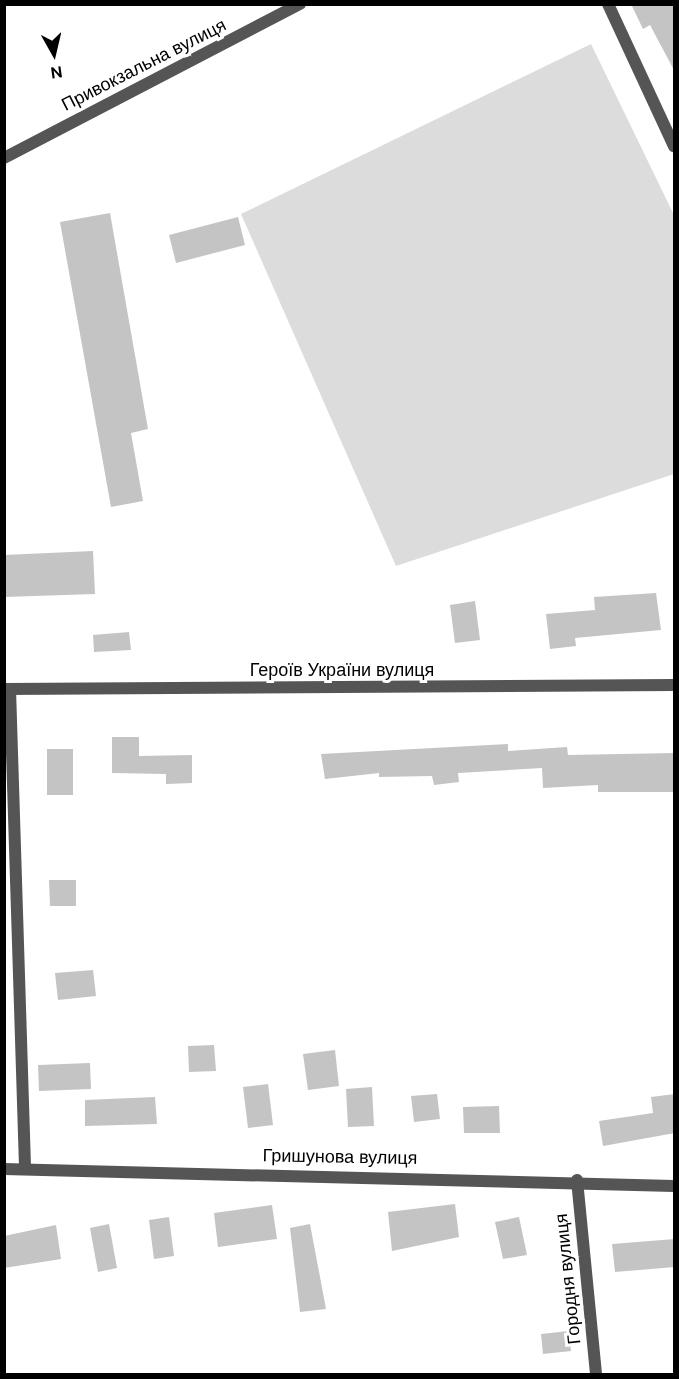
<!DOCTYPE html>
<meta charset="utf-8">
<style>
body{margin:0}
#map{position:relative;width:679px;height:1379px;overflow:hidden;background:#fff;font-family:"DM Sans",sans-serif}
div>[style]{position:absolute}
.green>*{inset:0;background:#dcdcdc}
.building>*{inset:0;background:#c4c4c4}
.minor>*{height:12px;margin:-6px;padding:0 6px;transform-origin:6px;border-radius:6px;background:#555}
.tertiary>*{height:12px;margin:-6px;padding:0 6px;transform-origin:6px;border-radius:6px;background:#555}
span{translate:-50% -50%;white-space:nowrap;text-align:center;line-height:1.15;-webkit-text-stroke:6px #fff;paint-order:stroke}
.street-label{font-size:18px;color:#000}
.frame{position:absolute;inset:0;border:6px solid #000;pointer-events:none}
.north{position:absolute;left:24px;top:24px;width:60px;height:60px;-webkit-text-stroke:4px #fff;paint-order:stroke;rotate:172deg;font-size:16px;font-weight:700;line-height:24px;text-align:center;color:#000}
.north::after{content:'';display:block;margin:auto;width:21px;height:27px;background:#000;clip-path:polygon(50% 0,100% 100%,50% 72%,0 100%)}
</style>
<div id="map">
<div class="green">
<i style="clip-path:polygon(591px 44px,674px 215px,674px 474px,396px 566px,241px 214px)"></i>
</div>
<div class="building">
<i style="clip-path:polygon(631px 4px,675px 4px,675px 72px,650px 25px,643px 29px)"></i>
<i style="clip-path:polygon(110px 213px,148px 429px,131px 433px,143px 501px,111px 507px,60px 222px)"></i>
<i style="clip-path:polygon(238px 217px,245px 245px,176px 263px,169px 235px)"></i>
<i style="clip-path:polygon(93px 551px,95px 594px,4px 597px,4px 555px)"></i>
<i style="clip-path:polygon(656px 593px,661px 630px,575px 638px,576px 646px,550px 649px,546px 614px,595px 610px,594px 597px)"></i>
<i style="clip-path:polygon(475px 601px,480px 640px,455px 643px,450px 605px)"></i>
<i style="clip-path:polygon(129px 632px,131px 650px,94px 652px,93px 635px)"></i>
<i style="clip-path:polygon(112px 737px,139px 737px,139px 756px,192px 755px,192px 783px,166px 784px,166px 774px,112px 773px)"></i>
<i style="clip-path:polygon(508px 744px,508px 751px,567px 747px,568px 755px,675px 753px,675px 792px,598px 792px,598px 785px,543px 788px,542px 768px,458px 773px,459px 782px,434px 785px,432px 776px,379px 777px,379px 773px,325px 779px,321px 754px)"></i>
<i style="clip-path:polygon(47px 749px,73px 749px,73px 795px,47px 795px)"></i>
<i style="clip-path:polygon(49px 880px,76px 880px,76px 906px,50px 906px)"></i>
<i style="clip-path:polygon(93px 970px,96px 996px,58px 1000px,55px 973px)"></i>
<i style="clip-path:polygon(214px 1045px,216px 1071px,189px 1072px,188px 1046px)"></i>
<i style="clip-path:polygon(335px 1050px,339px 1086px,308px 1090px,303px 1054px)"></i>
<i style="clip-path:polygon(90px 1063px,91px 1089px,39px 1091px,38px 1065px)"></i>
<i style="clip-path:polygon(268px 1084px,273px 1125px,248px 1128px,243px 1087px)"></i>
<i style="clip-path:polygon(372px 1087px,374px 1126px,348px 1127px,346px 1089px)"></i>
<i style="clip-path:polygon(437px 1094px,440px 1119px,414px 1122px,411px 1096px)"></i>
<i style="clip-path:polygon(675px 1094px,675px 1133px,603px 1146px,599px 1121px,653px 1113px,651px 1097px)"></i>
<i style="clip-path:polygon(155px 1097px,157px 1124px,85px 1126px,85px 1100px)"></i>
<i style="clip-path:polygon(499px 1106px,500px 1133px,464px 1133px,463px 1107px)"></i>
<i style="clip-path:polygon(455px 1204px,459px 1237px,392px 1251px,388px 1212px)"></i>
<i style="clip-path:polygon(272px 1205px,277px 1239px,218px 1247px,214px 1213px)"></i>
<i style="clip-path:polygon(169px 1217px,174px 1256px,154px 1259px,149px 1220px)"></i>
<i style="clip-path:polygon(519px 1217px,527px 1255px,503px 1259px,495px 1222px)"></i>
<i style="clip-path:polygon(109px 1224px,117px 1268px,98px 1272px,90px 1228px)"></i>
<i style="clip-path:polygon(310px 1224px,326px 1309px,300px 1312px,290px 1228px)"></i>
<i style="clip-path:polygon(56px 1225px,61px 1259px,4px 1268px,4px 1236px)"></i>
<i style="clip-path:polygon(675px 1239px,675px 1267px,615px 1272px,612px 1244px)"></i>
<i style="clip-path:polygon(569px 1331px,571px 1351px,543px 1354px,541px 1334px)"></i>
</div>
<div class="minor">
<i style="left:608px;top:4px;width:157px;rotate:65.1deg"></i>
<i style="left:4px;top:689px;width:670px;rotate:-0.34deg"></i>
<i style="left:10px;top:689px;width:479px;rotate:88.2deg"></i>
<i style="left:4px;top:1169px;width:670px;rotate:1.45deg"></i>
<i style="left:577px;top:1180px;width:195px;rotate:84.4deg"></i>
</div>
<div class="tertiary">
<i style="left:4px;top:158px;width:334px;rotate:-27.5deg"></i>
</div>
<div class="street-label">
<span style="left:144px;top:65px;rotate:-27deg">Привокзальна вулиця</span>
<span style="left:342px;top:670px">Героїв України вулиця</span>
<span style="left:340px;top:1157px;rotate:1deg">Гришунова вулиця</span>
<span style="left:568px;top:1279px;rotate:-96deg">Городня вулиця</span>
</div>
<div class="frame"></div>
<div class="north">N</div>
</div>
